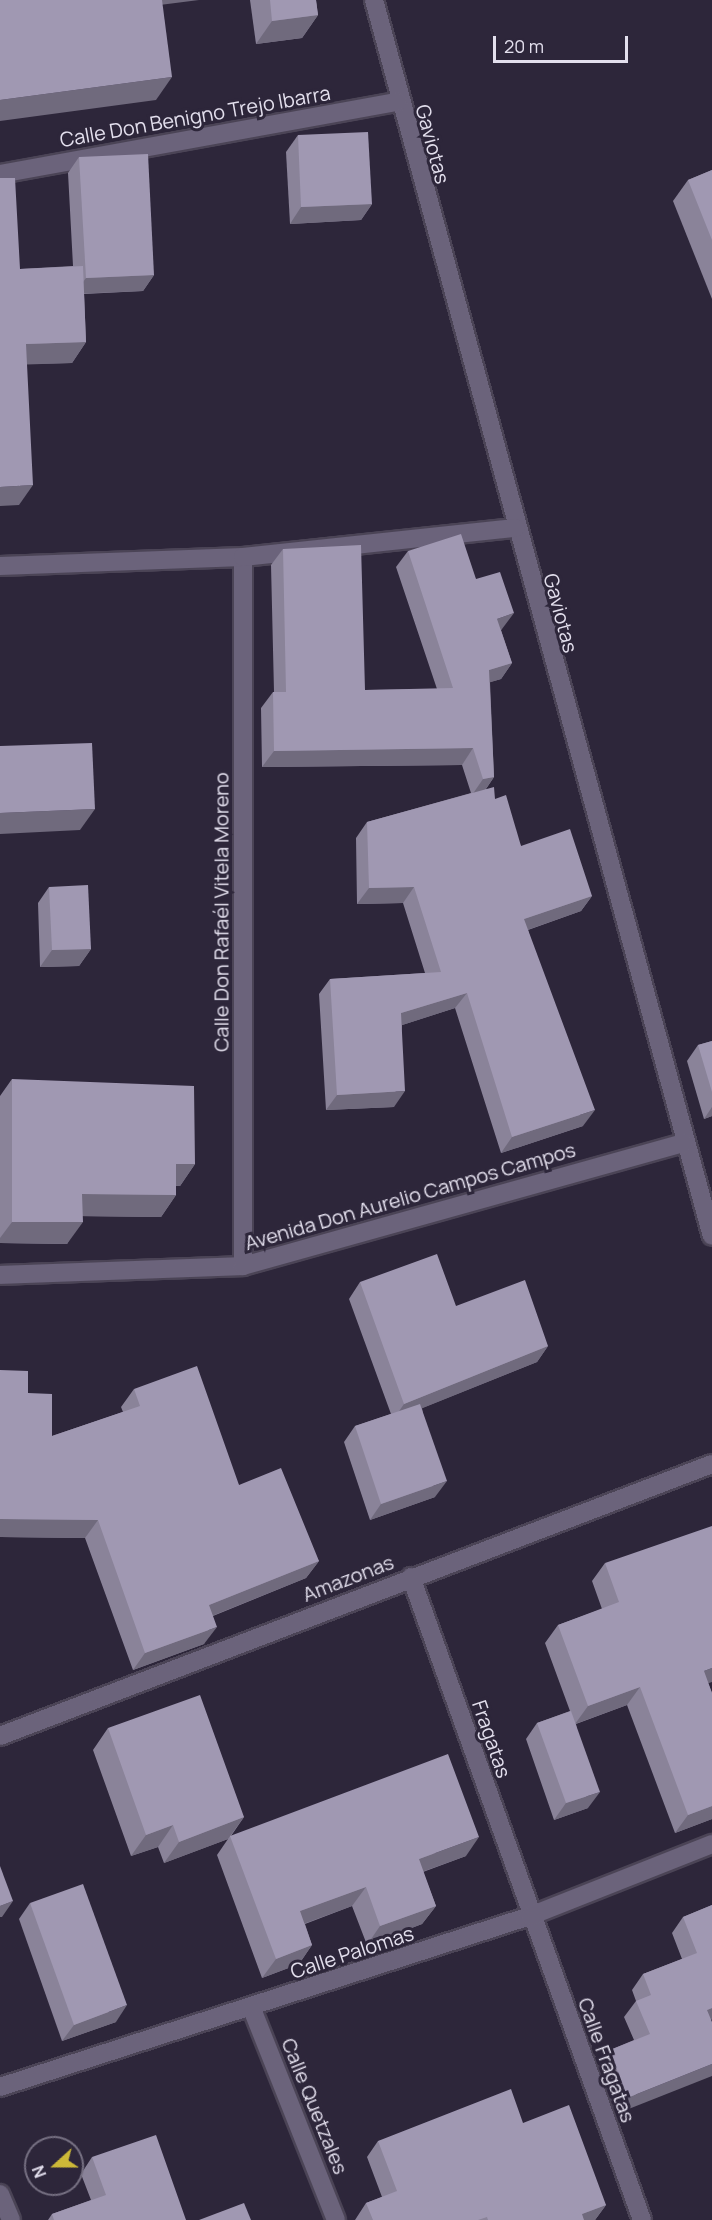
<!DOCTYPE html>
<meta charset="utf-8">
<style>
body{margin:0}
#map{position:relative;width:712px;height:2220px;overflow:hidden;background:#2d263a;font-family:Manrope,sans-serif}
div>[style]{position:absolute}
.roads{filter:drop-shadow(2px 0 #4b4456) drop-shadow(-2px 0 #4b4456) drop-shadow(0 2px #4b4456) drop-shadow(0 -2px #4b4456)}
.minor>*{height:18px;margin:-9px;padding:0 9px;transform-origin:9px;border-radius:9px;background:#6b637b}
.wall>*{inset:0;background:#8a8399}
.shaded-wall>*{inset:0;background:#706a7d}
.building>*{inset:0;background:#a098b2}
span{translate:-50% -50%;white-space:nowrap;text-align:center;line-height:1.15;-webkit-text-stroke:6px #2d263a;paint-order:stroke}
.street-label{font-size:20px;color:#e3dfed}
.north{position:absolute;left:24px;top:2136px;width:60px;height:60px;box-sizing:border-box;background:#2d263a;border:2px solid #767082;border-radius:50%;rotate:249deg;font-size:16px;font-weight:700;line-height:24px;text-align:center;color:#e3dfed}
.north::after{content:'';display:block;margin:auto;width:21px;height:27px;background:#cdb938;clip-path:polygon(50% 0,100% 100%,50% 72%,0 100%)}
.scale{position:absolute;left:493px;top:36px;width:135px;height:27px;box-sizing:border-box;border:3px solid #e3dfed;border-top:0;padding-left:8px;font-size:18px;line-height:21px;white-space:nowrap;color:#e3dfed;-webkit-text-stroke:4px #2d263a;paint-order:stroke}
</style>
<div id="map">
<div class="roads">
<div class="minor">
<i style="left:374px;top:0;width:1281px;rotate:74.71deg"></i>
<i style="left:0;top:174px;width:404px;rotate:-10.3deg"></i>
<i style="left:243px;top:557px;width:709px;rotate:90deg"></i>
<i style="left:0;top:566px;width:243px;rotate:-2.1deg"></i>
<i style="left:243px;top:557px;width:274px;rotate:-6.1deg"></i>
<i style="left:0;top:1275px;width:243px;rotate:-2.1deg"></i>
<i style="left:243px;top:1266px;width:458px;rotate:-15.6deg"></i>
<i style="left:411px;top:1577px;width:683px;rotate:70.24deg"></i>
<i style="left:0;top:1736px;width:762px;rotate:-20.91deg"></i>
<i style="left:252px;top:2009px;width:227px;rotate:68.3deg"></i>
<i style="left:0;top:2087px;width:557px;rotate:-17.88deg"></i>
<i style="left:530px;top:1916px;width:196px;rotate:-21.6deg"></i>
<i style="left:0;top:2194px;width:28px;rotate:67deg"></i>
</div>
</div>
<div class="wall">
<i style="clip-path:polygon(250px 0,316px 0,318px 15px,302px 38px,256px 44px)"></i>
<i style="clip-path:polygon(298px 135px,372px 204px,361px 220px,290px 224px,286px 152px)"></i>
<i style="clip-path:polygon(79px 157px,154px 275px,143px 291px,84px 294px,86px 342px,72px 363px,27px 364px,19px 505px,20px 269px,73px 266px,68px 173px)"></i>
<i style="clip-path:polygon(712px 170px,712px 299px,673px 201px,688px 180px)"></i>
<i style="clip-path:polygon(283px 549px,365px 690px,437px 689px,396px 567px,408px 551px,476px 579px,502px 629px,501px 630px,512px 663px,501px 679px,490px 682px,494px 777px,486px 789px,495px 799px,521px 846px,592px 896px,581px 911px,528px 930px,583px 1126px,501px 1153px,455px 1008px,402px 1025px,394px 1107px,326px 1110px,319px 994px,330px 979px,425px 973px,403px 903px,357px 904px,356px 838px,367px 822px,471px 793px,462px 765px,262px 767px,261px 708px,273px 692px,274px 692px,271px 565px)"></i>
<i style="clip-path:polygon(49px 887px,91px 949px,79px 966px,40px 967px,38px 903px)"></i>
<i style="clip-path:polygon(712px 1041px,712px 1116px,704px 1119px,687px 1061px,698px 1045px)"></i>
<i style="clip-path:polygon(12px 1079px,195px 1164px,180px 1186px,176px 1186px,176px 1195px,161px 1217px,82px 1216px,67px 1244px,0 1243px,0 1096px)"></i>
<i style="clip-path:polygon(360px 1282px,456px 1306px,548px 1346px,537px 1362px,422px 1408px,435px 1497px,370px 1520px,344px 1442px,355px 1426px,391px 1414px,349px 1299px)"></i>
<i style="clip-path:polygon(0 1370px,28px 1393px,52px 1436px,123px 1412px,121px 1407px,134px 1389px,239px 1485px,319px 1561px,306px 1578px,213px 1616px,204px 1644px,133px 1670px,85px 1538px,0 1537px)"></i>
<i style="clip-path:polygon(605px 1563px,708px 1683px,712px 1693px,712px 1819px,675px 1833px,627px 1705px,576px 1724px,588px 1808px,554px 1820px,526px 1739px,537px 1723px,570px 1711px,545px 1643px,558px 1625px,602px 1609px,592px 1581px)"></i>
<i style="clip-path:polygon(108px 1728px,244px 1817px,231px 1836px,466px 1856px,423px 1872px,436px 1906px,422px 1924px,367px 1945px,352px 1906px,305px 1924px,312px 1945px,299px 1964px,262px 1978px,217px 1855px,228px 1839px,164px 1863px,158px 1847px,131px 1856px,93px 1750px)"></i>
<i style="clip-path:polygon(30px 1903px,116px 2022px,62px 2041px,19px 1919px)"></i>
<i style="clip-path:polygon(712px 1905px,712px 2019px,616px 2114px,599px 2066px,610px 2050px,634px 2040px,624px 2017px,636px 2001px,632px 1990px,643px 1974px,682px 1959px,672px 1933px,683px 1917px)"></i>
<i style="clip-path:polygon(523px 2123px,606px 2205px,595px 2220px,355px 2220px,366px 2203px,382px 2197px,367px 2157px,378px 2141px)"></i>
<i style="clip-path:polygon(92px 2157px,186px 2220px,48px 2220px,52px 2214px,91px 2200px,81px 2174px)"></i>
</div>
<div class="shaded-wall">
<i style="clip-path:polygon(149px 0,199px 0,144px 7px)"></i>
<i style="clip-path:polygon(318px 15px,302px 38px,256px 44px,272px 21px)"></i>
<i style="clip-path:polygon(172px 77px,156px 100px,0 121px,0 100px)"></i>
<i style="clip-path:polygon(372px 204px,361px 220px,290px 224px,301px 207px)"></i>
<i style="clip-path:polygon(154px 275px,143px 291px,74px 294px,86px 278px)"></i>
<i style="clip-path:polygon(86px 342px,72px 363px,12px 365px,26px 344px)"></i>
<i style="clip-path:polygon(33px 485px,19px 505px,0 506px,0 487px)"></i>
<i style="clip-path:polygon(514px 613px,502px 629px,486px 635px,497px 619px)"></i>
<i style="clip-path:polygon(512px 663px,501px 679px,478px 686px,489px 670px)"></i>
<i style="clip-path:polygon(473px 748px,462px 765px,262px 767px,274px 751px)"></i>
<i style="clip-path:polygon(494px 777px,483px 793px,472px 795px,483px 779px)"></i>
<i style="clip-path:polygon(95px 809px,80px 830px,0 834px,0 813px)"></i>
<i style="clip-path:polygon(414px 887px,403px 903px,357px 904px,369px 888px)"></i>
<i style="clip-path:polygon(592px 896px,581px 911px,513px 935px,524px 919px)"></i>
<i style="clip-path:polygon(91px 949px,79px 966px,40px 967px,52px 950px)"></i>
<i style="clip-path:polygon(467px 993px,455px 1008px,390px 1029px,401px 1013px)"></i>
<i style="clip-path:polygon(405px 1091px,394px 1107px,326px 1110px,337px 1095px)"></i>
<i style="clip-path:polygon(712px 1107px,712px 1116px,704px 1119px)"></i>
<i style="clip-path:polygon(595px 1110px,583px 1126px,501px 1153px,512px 1137px)"></i>
<i style="clip-path:polygon(176px 1164px,195px 1164px,180px 1186px,161px 1185px)"></i>
<i style="clip-path:polygon(82px 1194px,176px 1195px,161px 1217px,67px 1216px)"></i>
<i style="clip-path:polygon(12px 1222px,83px 1222px,67px 1244px,0 1243px,0 1238px)"></i>
<i style="clip-path:polygon(548px 1346px,537px 1362px,393px 1420px,404px 1404px)"></i>
<i style="clip-path:polygon(447px 1481px,435px 1497px,370px 1520px,381px 1504px)"></i>
<i style="clip-path:polygon(0 1519px,98px 1520px,85px 1538px,0 1537px)"></i>
<i style="clip-path:polygon(319px 1561px,306px 1578px,197px 1622px,209px 1605px)"></i>
<i style="clip-path:polygon(217px 1627px,204px 1644px,133px 1670px,145px 1653px)"></i>
<i style="clip-path:polygon(712px 1668px,712px 1682px,691px 1689px,704px 1671px)"></i>
<i style="clip-path:polygon(640px 1687px,627px 1705px,575px 1724px,588px 1706px)"></i>
<i style="clip-path:polygon(600px 1792px,588px 1808px,554px 1820px,566px 1803px)"></i>
<i style="clip-path:polygon(712px 1806px,712px 1819px,675px 1833px,688px 1815px)"></i>
<i style="clip-path:polygon(244px 1817px,228px 1839px,164px 1863px,179px 1842px)"></i>
<i style="clip-path:polygon(173px 1825px,158px 1847px,131px 1856px,146px 1835px)"></i>
<i style="clip-path:polygon(479px 1837px,466px 1856px,405px 1878px,419px 1859px)"></i>
<i style="clip-path:polygon(366px 1887px,352px 1906px,287px 1930px,300px 1911px)"></i>
<i style="clip-path:polygon(13px 1901px,2px 1917px,0 1917px,0 1906px)"></i>
<i style="clip-path:polygon(436px 1906px,422px 1924px,367px 1945px,380px 1926px)"></i>
<i style="clip-path:polygon(312px 1945px,299px 1964px,262px 1978px,276px 1959px)"></i>
<i style="clip-path:polygon(127px 2005px,116px 2022px,62px 2041px,74px 2025px)"></i>
<i style="clip-path:polygon(712px 2008px,712px 2019px,696px 2026px,707px 2010px)"></i>
<i style="clip-path:polygon(712px 2064px,712px 2076px,616px 2114px,627px 2098px)"></i>
<i style="clip-path:polygon(606px 2205px,595px 2220px,577px 2220px,582px 2214px)"></i>
</div>
<div class="building">
<i style="clip-path:polygon(0 0,162px 0,172px 77px,0 100px)"></i>
<i style="clip-path:polygon(270px 0,316px 0,318px 15px,272px 21px)"></i>
<i style="clip-path:polygon(368px 132px,372px 204px,301px 207px,298px 135px)"></i>
<i style="clip-path:polygon(148px 154px,154px 275px,86px 278px,79px 157px)"></i>
<i style="clip-path:polygon(712px 170px,712px 240px,688px 180px)"></i>
<i style="clip-path:polygon(0 178px,15px 178px,20px 269px,83px 266px,86px 342px,26px 344px,33px 485px,0 487px)"></i>
<i style="clip-path:polygon(461px 534px,476px 579px,500px 572px,514px 613px,497px 619px,512px 663px,489px 670px,494px 777px,483px 779px,473px 748px,274px 751px,273px 692px,286px 692px,283px 549px,361px 545px,365px 690px,453px 688px,408px 551px)"></i>
<i style="clip-path:polygon(92px 743px,95px 809px,0 813px,0 746px)"></i>
<i style="clip-path:polygon(494px 787px,495px 799px,506px 795px,521px 846px,570px 829px,592px 896px,524px 919px,595px 1110px,512px 1137px,467px 993px,401px 1013px,405px 1091px,337px 1095px,330px 979px,441px 972px,414px 887px,369px 888px,367px 822px)"></i>
<i style="clip-path:polygon(88px 885px,91px 949px,52px 950px,49px 887px)"></i>
<i style="clip-path:polygon(712px 1041px,712px 1092px,698px 1045px)"></i>
<i style="clip-path:polygon(12px 1079px,194px 1086px,195px 1164px,176px 1164px,176px 1195px,82px 1194px,83px 1222px,12px 1222px)"></i>
<i style="clip-path:polygon(437px 1254px,456px 1306px,525px 1280px,548px 1346px,404px 1404px,360px 1282px)"></i>
<i style="clip-path:polygon(197px 1366px,239px 1485px,281px 1468px,319px 1561px,209px 1605px,217px 1627px,145px 1653px,98px 1520px,0 1519px,0 1370px,28px 1371px,28px 1393px,52px 1394px,52px 1436px,140px 1406px,134px 1389px)"></i>
<i style="clip-path:polygon(420px 1404px,447px 1481px,381px 1504px,355px 1426px)"></i>
<i style="clip-path:polygon(712px 1526px,712px 1668px,704px 1671px,712px 1693px,712px 1806px,688px 1815px,640px 1687px,588px 1706px,558px 1625px,619px 1602px,605px 1563px)"></i>
<i style="clip-path:polygon(200px 1695px,244px 1817px,179px 1842px,173px 1825px,146px 1835px,108px 1728px)"></i>
<i style="clip-path:polygon(571px 1711px,600px 1792px,566px 1803px,537px 1723px)"></i>
<i style="clip-path:polygon(448px 1754px,479px 1837px,419px 1859px,436px 1906px,380px 1926px,366px 1887px,300px 1911px,312px 1945px,276px 1959px,230px 1836px)"></i>
<i style="clip-path:polygon(0 1866px,13px 1901px,0 1906px)"></i>
<i style="clip-path:polygon(83px 1884px,127px 2005px,74px 2025px,30px 1903px)"></i>
<i style="clip-path:polygon(712px 1905px,712px 2008px,707px 2010px,712px 2022px,712px 2064px,627px 2098px,610px 2050px,650px 2034px,636px 2001px,651px 1995px,643px 1974px,697px 1953px,683px 1917px)"></i>
<i style="clip-path:polygon(511px 2089px,523px 2123px,569px 2105px,606px 2205px,582px 2214px,584px 2220px,488px 2220px,487px 2217px,478px 2220px,373px 2220px,366px 2203px,397px 2191px,378px 2141px)"></i>
<i style="clip-path:polygon(156px 2135px,186px 2220px,54px 2220px,52px 2214px,106px 2195px,92px 2157px)"></i>
<i style="clip-path:polygon(244px 2203px,251px 2220px,199px 2220px)"></i>
</div>
<div class="street-label">
<span style="left:195px;top:116px;rotate:-10deg">Calle Don Benigno Trejo Ibarra</span>
<span style="left:433px;top:144px;rotate:75deg">Gaviotas</span>
<span style="left:561px;top:613px;rotate:75deg">Gaviotas</span>
<span style="left:221px;top:912px;rotate:-90deg">Calle Don Rafaél Vitela Moreno</span>
<span style="left:410px;top:1196px;rotate:-16deg">Avenida Don Aurelio Campos Campos</span>
<span style="left:348px;top:1578px;rotate:-21deg">Amazonas</span>
<span style="left:492px;top:1739px;rotate:71deg">Fragatas</span>
<span style="left:352px;top:1952px;rotate:-18deg">Calle Palomas</span>
<span style="left:607px;top:2060px;rotate:70deg">Calle Fragatas</span>
<span style="left:315px;top:2106px;rotate:68deg">Calle Quetzales</span>
</div>
<div class="north">N</div>
<div class="scale">20 m</div>
</div>
